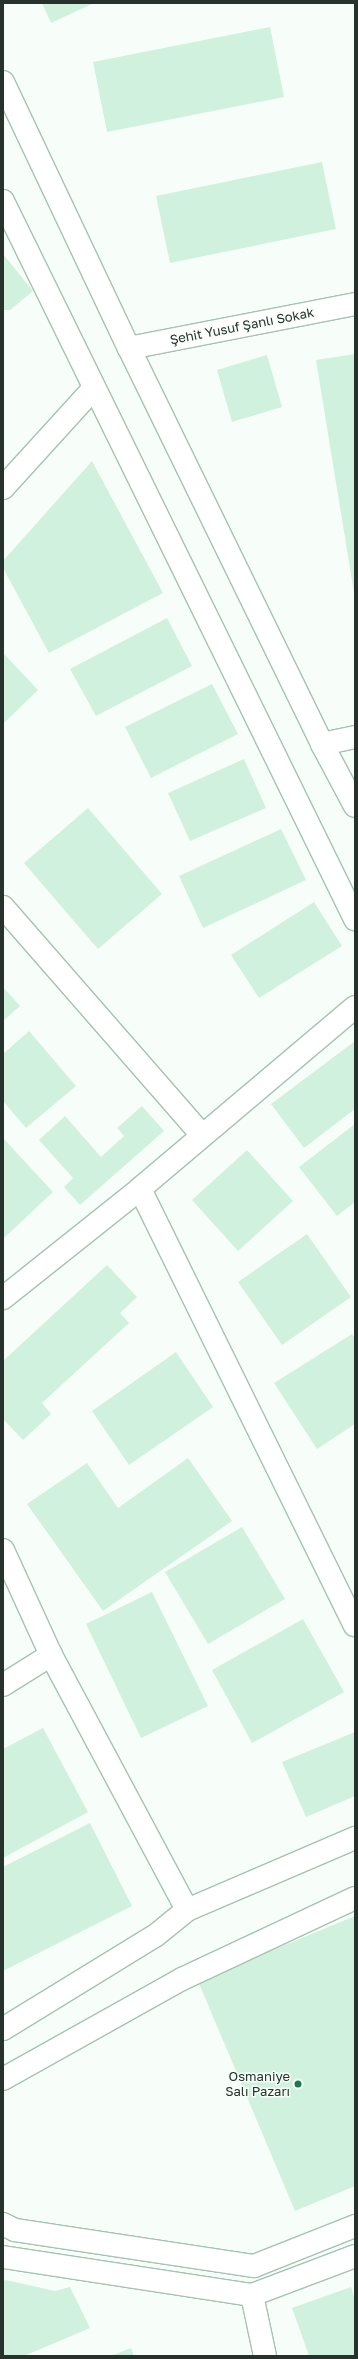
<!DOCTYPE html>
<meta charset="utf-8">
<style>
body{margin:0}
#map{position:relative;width:358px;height:2359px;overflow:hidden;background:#f7fefa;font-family:"Golos Text",sans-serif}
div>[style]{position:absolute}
.building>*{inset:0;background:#d0f1dd}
.roads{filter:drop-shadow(1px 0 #a4c3b1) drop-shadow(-1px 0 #a4c3b1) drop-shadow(0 1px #a4c3b1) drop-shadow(0 -1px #a4c3b1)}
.minor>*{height:22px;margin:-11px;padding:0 11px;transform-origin:11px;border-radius:11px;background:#fff}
.major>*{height:22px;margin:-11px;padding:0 11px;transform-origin:11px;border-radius:11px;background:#fff}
.dots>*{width:11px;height:11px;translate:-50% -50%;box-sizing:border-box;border:2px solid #f7fefa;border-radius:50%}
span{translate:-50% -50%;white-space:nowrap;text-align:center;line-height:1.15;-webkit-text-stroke:3px #f7fefa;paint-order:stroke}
.street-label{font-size:13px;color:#26322b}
.poi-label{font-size:13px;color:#26322b}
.right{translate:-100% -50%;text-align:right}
.frame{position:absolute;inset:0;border:4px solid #26322b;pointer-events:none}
</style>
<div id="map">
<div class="building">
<i style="clip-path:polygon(42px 3px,94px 3px,51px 23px)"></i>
<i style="clip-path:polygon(270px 27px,284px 97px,107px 132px,93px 62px)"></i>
<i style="clip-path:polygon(322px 162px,336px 229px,170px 263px,156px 196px)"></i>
<i style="clip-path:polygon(3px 254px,33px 291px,10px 310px,3px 310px)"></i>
<i style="clip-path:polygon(355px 354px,355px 593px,354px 593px,316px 360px)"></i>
<i style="clip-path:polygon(267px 355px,282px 407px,232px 422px,217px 370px)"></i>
<i style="clip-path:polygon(92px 461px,163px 593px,49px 653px,3px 568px,3px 561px)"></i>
<i style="clip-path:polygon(167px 618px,192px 666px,96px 716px,70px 669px)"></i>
<i style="clip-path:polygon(3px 653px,38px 690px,3px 724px)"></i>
<i style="clip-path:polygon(212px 684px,238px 734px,151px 778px,125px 727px)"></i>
<i style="clip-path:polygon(244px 759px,266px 808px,190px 841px,168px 793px)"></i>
<i style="clip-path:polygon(88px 808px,162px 894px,98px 949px,24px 863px)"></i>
<i style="clip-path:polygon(281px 829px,306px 880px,203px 928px,179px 876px)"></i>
<i style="clip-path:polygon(314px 902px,342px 946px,259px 998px,231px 955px)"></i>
<i style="clip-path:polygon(3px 987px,20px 1006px,3px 1021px)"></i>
<i style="clip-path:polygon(29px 1031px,76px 1086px,26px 1128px,3px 1101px,3px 1054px)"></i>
<i style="clip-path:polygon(355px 1041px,355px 1109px,304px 1148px,271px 1104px)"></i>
<i style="clip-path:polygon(142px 1106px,164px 1131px,80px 1205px,64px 1187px,73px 1178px,39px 1140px,65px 1116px,101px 1157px,124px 1136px,117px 1128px)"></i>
<i style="clip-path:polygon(355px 1124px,355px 1202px,337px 1216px,299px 1167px)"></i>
<i style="clip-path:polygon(3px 1138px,53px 1192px,3px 1239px)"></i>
<i style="clip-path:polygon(247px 1150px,293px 1201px,238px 1251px,192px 1200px)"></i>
<i style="clip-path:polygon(307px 1234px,351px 1297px,282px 1345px,238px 1282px)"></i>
<i style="clip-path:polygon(107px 1265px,137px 1297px,120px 1313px,129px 1323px,42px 1403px,51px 1414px,23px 1440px,3px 1419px,3px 1361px)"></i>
<i style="clip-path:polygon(352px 1334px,355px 1338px,355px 1424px,317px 1449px,274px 1383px)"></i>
<i style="clip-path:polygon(176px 1352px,213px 1407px,129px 1465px,92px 1411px)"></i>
<i style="clip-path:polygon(188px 1458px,232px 1521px,103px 1611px,27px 1504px,87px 1463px,118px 1508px)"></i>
<i style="clip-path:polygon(242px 1527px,285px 1599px,208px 1644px,165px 1572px)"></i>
<i style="clip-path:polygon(152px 1592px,208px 1706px,141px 1738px,86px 1624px)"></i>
<i style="clip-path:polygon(303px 1619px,344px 1692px,252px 1743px,212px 1670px)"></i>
<i style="clip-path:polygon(43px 1728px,88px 1812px,3px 1858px,3px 1749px)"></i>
<i style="clip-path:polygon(355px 1732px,355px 1796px,306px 1817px,282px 1762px)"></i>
<i style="clip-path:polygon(90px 1823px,132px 1906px,3px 1971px,3px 1867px)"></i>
<i style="clip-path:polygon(355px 1916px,355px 2186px,295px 2211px,198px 1981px)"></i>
<i style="clip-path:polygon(6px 2280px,55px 2291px,70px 2287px,90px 2328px,24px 2356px,3px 2356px,3px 2281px)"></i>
<i style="clip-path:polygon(351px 2287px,355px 2300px,355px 2356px,309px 2356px,292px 2308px)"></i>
<i style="clip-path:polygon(131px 2348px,134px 2356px,111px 2356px)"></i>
</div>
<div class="roads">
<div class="minor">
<i style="left:129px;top:348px;width:230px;rotate:-11deg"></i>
<i style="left:3px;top:488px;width:135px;rotate:-47.7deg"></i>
<i style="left:322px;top:744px;width:34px;rotate:-12deg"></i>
<i style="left:3px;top:907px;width:303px;rotate:48.9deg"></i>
<i style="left:355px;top:1007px;width:282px;rotate:139.8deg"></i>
<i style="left:140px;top:1189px;width:486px;rotate:63.8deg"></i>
<i style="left:3px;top:1298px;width:175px;rotate:-38.5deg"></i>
<i style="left:3px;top:1550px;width:115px;rotate:65.4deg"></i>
<i style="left:3px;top:1685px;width:57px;rotate:-32deg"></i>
<i style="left:51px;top:1655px;width:289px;rotate:61.9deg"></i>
<i style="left:3px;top:2029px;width:178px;rotate:-31.5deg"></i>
<i style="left:155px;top:1936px;width:41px;rotate:-39.1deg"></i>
<i style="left:187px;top:1910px;width:183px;rotate:-23.2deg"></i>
<i style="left:3px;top:2079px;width:205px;rotate:-29.2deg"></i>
<i style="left:182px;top:1979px;width:191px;rotate:-25.1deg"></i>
<i style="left:3px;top:2224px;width:13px;rotate:27deg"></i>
<i style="left:15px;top:2230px;width:242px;rotate:8.6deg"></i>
<i style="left:254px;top:2266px;width:109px;rotate:-21.6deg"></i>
<i style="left:3px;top:2257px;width:252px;rotate:8.7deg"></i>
<i style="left:252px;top:2295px;width:110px;rotate:-20.7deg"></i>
<i style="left:252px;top:2295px;width:62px;rotate:78deg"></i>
</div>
<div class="major">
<i style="left:3px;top:82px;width:294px;rotate:64.7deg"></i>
<i style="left:129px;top:348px;width:441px;rotate:64deg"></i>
<i style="left:322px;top:744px;width:70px;rotate:62deg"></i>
<i style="left:3px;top:201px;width:800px;rotate:63.88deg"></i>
</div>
</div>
<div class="dots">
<i style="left:298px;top:2084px;background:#197950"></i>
</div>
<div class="street-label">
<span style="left:242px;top:326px;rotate:-11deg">Şehit Yusuf Şanlı Sokak</span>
</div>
<div class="poi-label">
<span class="right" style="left:290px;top:2084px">Osmaniye<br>Salı Pazarı</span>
</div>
<div class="frame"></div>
</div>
